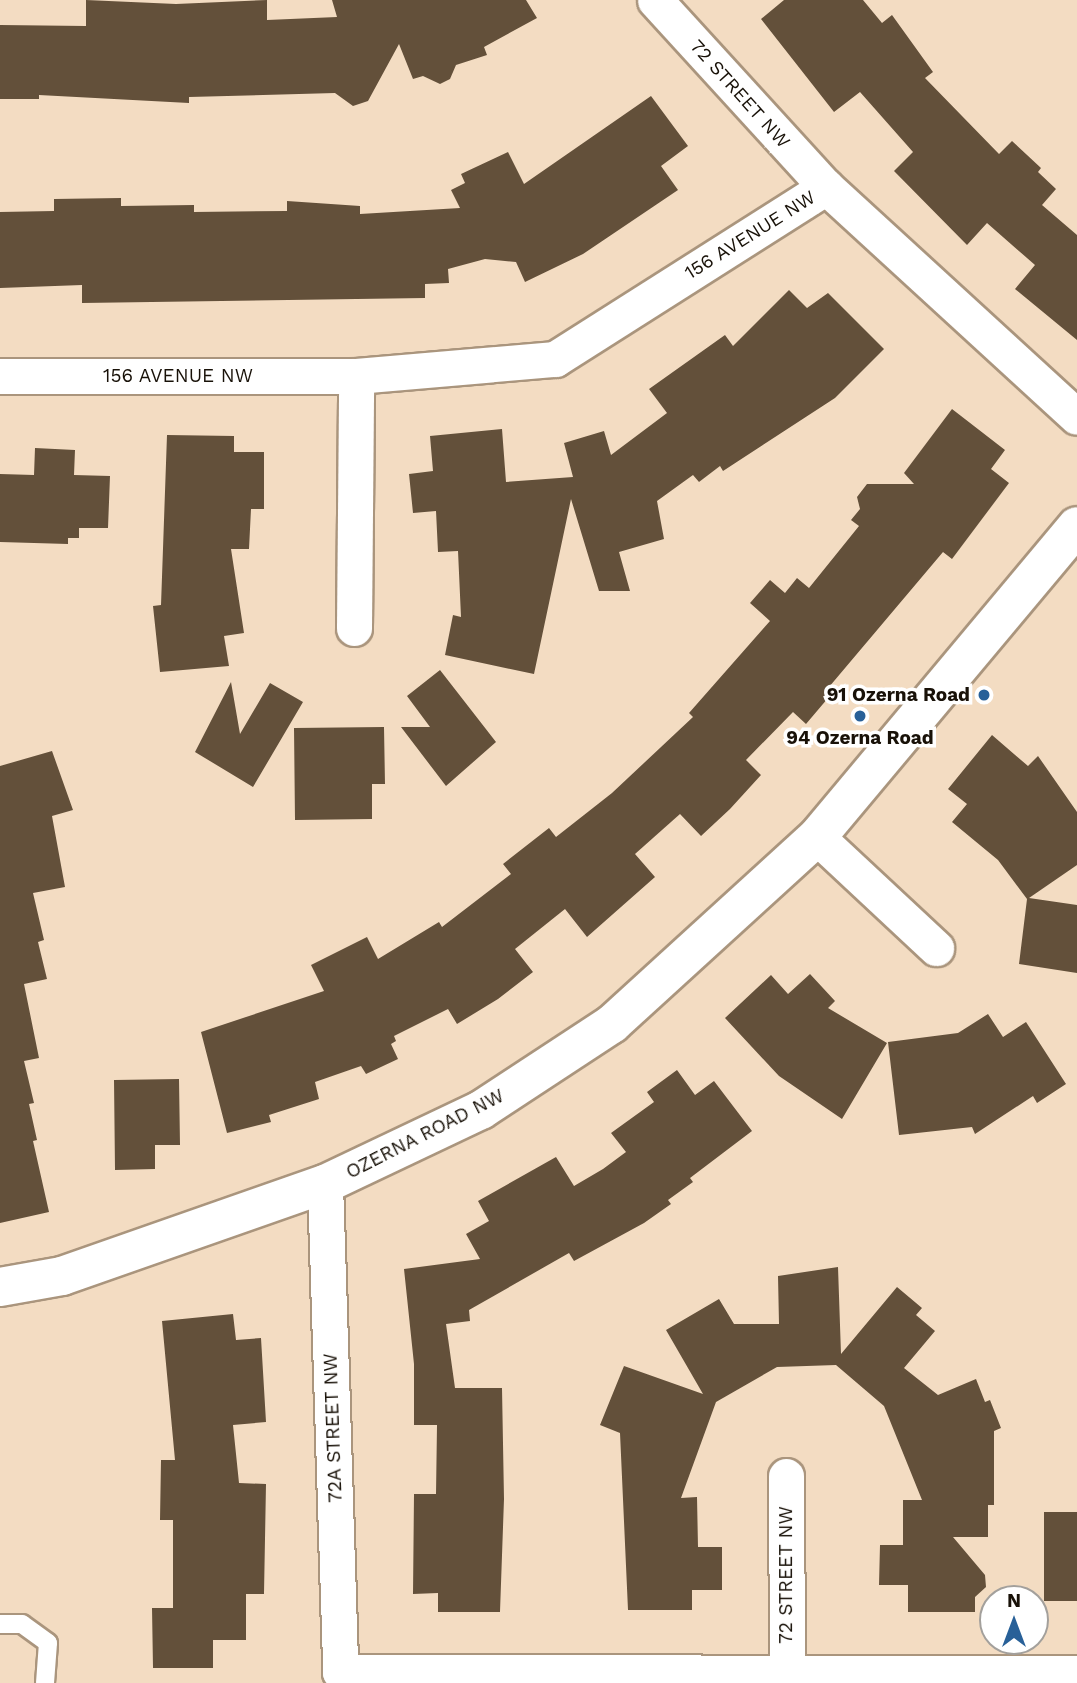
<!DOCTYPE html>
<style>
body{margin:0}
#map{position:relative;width:1077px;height:1683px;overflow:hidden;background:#f3dcc2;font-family:"Work Sans",sans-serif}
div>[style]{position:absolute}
.building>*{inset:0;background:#63503a}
.roads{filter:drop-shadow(2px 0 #aa957d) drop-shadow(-2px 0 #aa957d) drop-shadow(0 2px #aa957d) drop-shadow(0 -2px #aa957d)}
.service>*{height:18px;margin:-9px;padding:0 9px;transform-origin:9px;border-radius:9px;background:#fff}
.minor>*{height:35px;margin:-17.5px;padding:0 17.5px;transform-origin:17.5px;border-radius:17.5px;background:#fff}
.tertiary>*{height:38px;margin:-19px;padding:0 19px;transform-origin:19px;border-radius:19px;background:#fff}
.dots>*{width:19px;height:19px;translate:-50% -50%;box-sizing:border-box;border:4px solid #fff;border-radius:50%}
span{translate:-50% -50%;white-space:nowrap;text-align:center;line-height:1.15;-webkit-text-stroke:7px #fff;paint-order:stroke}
.street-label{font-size:19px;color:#181108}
.poi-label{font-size:19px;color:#181108;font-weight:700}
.right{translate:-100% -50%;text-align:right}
.north{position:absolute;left:979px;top:1585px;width:70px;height:70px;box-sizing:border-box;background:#fff;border:2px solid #a3a09c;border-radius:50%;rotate:0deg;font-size:19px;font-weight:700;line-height:28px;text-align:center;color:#181108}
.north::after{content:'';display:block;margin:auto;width:24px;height:32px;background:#286098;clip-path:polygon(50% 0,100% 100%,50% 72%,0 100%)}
</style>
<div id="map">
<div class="building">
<i style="clip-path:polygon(86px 0,176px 4px,267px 0,267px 20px,337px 17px,332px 0,526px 0,537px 18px,484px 47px,487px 55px,456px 65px,450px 79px,440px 84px,423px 76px,413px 79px,399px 44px,368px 101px,353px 106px,335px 93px,189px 97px,189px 103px,39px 95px,39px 99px,0 99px,0 25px,86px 26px)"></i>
<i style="clip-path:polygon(784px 0,863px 0,882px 23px,892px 15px,933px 72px,925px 78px,999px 154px,1012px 141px,1041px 168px,1038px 172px,1056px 189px,1042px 205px,1077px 235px,1077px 340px,1015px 289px,1035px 265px,987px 223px,967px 245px,894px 171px,913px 152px,860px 92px,834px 112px,761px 19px)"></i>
<i style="clip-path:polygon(651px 96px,688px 146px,661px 166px,678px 190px,583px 254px,525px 282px,516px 262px,485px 259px,448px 269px,449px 283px,425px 284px,425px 298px,82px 303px,82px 285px,0 288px,0 212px,54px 211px,54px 199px,121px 198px,121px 206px,194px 205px,194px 212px,287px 211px,287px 201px,360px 206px,360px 214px,460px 208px,451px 190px,465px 183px,461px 174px,508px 152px,524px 184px)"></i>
<i style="clip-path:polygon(789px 290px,807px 308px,828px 293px,884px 349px,835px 398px,723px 471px,720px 466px,699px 482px,693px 475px,657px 501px,664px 539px,619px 552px,630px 591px,599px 591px,571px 499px,534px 674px,445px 655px,453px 615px,461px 617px,458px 551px,438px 552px,436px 511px,413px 513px,409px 474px,433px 471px,430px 436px,502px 429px,506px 482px,573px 477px,564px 443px,604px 431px,611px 455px,667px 413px,649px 389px,725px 335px,733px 346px)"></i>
<i style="clip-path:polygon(952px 409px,1005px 450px,991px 469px,1009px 483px,952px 559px,943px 552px,829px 687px,834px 691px,806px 724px,793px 712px,746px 760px,761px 775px,730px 809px,701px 836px,680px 814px,635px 854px,655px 877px,587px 937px,565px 909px,515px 949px,533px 972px,498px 999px,457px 1024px,448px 1009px,394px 1036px,396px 1041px,391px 1044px,398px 1059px,366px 1074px,361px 1066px,315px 1082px,319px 1099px,269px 1115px,271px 1122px,227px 1133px,201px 1032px,324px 991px,311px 965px,367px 937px,378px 959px,439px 922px,442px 927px,511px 874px,503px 864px,549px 828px,556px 837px,612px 793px,693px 717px,689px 713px,770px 621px,750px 603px,770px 580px,785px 593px,797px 578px,809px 588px,859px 526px,851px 520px,860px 509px,857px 497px,867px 484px,914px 484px,904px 473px)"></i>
<i style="clip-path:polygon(167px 435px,234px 436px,234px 452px,264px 452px,264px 509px,251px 509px,249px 549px,231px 549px,244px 633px,224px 636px,229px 666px,160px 672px,153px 606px,161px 605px)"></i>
<i style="clip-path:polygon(35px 448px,75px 450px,74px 475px,110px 476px,108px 528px,79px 528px,79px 538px,68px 538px,68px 544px,0 542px,0 474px,34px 475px)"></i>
<i style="clip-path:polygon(440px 670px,496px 742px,446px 786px,401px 727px,430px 727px,407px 696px)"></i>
<i style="clip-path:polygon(231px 682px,240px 734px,270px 683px,303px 702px,253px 787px,195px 752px)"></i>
<i style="clip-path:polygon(384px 727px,385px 784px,372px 784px,372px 819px,295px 820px,294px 728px)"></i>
<i style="clip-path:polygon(992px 735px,1028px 766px,1038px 756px,1077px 812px,1077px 865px,1029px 898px,1077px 905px,1077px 973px,1019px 964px,1027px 899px,998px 860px,952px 822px,967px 804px,948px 789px)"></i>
<i style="clip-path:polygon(52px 751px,73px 810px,52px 816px,65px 887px,33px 893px,44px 940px,38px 942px,47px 979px,24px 984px,39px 1058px,24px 1061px,34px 1103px,29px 1104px,37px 1140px,33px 1141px,49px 1212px,0 1223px,0 766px)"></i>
<i style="clip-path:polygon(810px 974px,835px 1001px,828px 1008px,887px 1043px,842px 1119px,779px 1076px,725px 1018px,771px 975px,788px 994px)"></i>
<i style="clip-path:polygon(988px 1014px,1003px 1037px,1026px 1022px,1066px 1084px,1037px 1103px,1033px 1096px,975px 1134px,972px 1127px,899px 1135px,888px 1042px,958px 1033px)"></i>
<i style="clip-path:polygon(677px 1070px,695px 1095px,714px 1081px,752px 1131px,690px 1178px,693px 1182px,668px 1200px,671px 1204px,644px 1223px,574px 1261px,569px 1253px,469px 1310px,470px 1321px,446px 1324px,455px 1388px,502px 1388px,504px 1499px,500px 1612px,438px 1612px,438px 1593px,413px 1594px,414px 1494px,436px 1494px,437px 1425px,414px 1425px,414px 1364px,404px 1269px,480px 1259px,466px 1234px,489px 1221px,478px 1201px,556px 1157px,574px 1186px,603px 1169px,626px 1152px,611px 1133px,654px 1102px,647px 1092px)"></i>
<i style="clip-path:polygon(179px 1079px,180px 1145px,155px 1145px,155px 1169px,115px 1170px,114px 1080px)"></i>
<i style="clip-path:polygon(838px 1267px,841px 1354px,897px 1287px,922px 1308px,916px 1315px,935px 1331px,904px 1368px,938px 1395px,976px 1379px,985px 1402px,990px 1400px,1001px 1428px,994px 1431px,994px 1505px,988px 1505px,988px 1537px,953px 1537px,985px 1575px,986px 1587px,975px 1597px,975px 1612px,908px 1612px,908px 1585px,879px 1585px,880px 1545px,903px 1545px,903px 1500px,922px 1500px,884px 1406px,836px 1365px,777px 1367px,716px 1402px,681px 1498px,697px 1497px,698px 1547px,722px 1547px,722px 1590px,692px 1590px,692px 1610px,628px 1610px,620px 1433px,600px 1425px,624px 1366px,703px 1394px,666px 1330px,719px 1299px,734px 1324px,779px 1324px,778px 1276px)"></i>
<i style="clip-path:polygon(233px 1314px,236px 1340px,261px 1338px,266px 1422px,233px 1425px,239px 1483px,266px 1484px,264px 1594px,246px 1594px,246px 1640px,213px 1640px,213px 1668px,153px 1668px,152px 1608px,173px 1608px,173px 1520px,160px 1520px,161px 1460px,175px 1460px,162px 1321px)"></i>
<i style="clip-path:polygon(1044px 1512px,1077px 1512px,1077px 1601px,1044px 1601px)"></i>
</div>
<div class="roads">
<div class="service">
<i style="left:0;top:1624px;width:22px"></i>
<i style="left:22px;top:1624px;width:32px;rotate:36deg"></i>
<i style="left:48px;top:1643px;width:40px;rotate:94.3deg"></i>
</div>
<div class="minor">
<i style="left:655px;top:0;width:253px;rotate:47.6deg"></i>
<i style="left:826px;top:187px;width:340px;rotate:42.5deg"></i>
<i style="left:0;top:376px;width:356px"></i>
<i style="left:356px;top:376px;width:200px;rotate:-4.9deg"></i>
<i style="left:555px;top:359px;width:321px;rotate:-32.4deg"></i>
<i style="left:354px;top:628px;width:252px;rotate:-89.5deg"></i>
<i style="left:817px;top:837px;width:163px;rotate:43deg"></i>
<i style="left:325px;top:1184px;width:488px;rotate:88.2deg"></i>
<i style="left:340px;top:1672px;width:737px;rotate:0.08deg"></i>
<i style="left:786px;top:1476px;width:198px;rotate:89.7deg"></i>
</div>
<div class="tertiary">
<i style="left:0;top:1287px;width:63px;rotate:-10.1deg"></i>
<i style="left:62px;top:1276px;width:279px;rotate:-19.3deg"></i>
<i style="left:325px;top:1184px;width:173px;rotate:-25.4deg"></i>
<i style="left:481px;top:1110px;width:157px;rotate:-33.3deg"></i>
<i style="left:612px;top:1024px;width:277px;rotate:-42.4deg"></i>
<i style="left:817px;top:837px;width:405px;rotate:-50.1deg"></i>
</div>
</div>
<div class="dots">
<i style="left:984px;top:695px;background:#286098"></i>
<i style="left:860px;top:716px;background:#286098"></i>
</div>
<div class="street-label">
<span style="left:740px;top:94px;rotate:48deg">72 STREET NW</span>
<span style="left:750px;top:235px;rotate:-32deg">156 AVENUE NW</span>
<span style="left:178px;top:376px">156 AVENUE NW</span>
<span style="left:425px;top:1134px;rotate:-27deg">OZERNA ROAD NW</span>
<span style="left:333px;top:1428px;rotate:-92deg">72A STREET NW</span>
<span style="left:786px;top:1575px;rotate:-90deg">72 STREET NW</span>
</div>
<div class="poi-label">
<span class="right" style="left:970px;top:695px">91 Ozerna Road</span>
<span style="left:860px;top:738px">94 Ozerna Road</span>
</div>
<div class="north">N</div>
</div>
